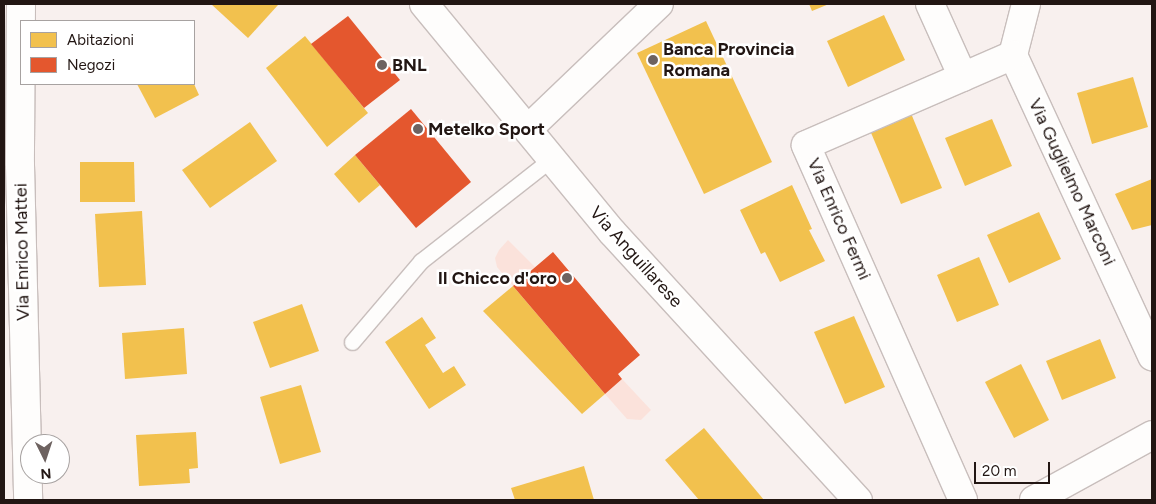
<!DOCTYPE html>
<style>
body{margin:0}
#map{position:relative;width:1156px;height:504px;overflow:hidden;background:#f8f0ee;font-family:Figtree,sans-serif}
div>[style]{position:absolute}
.green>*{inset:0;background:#fbe2db}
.homes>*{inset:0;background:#f2c14e}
.shops>*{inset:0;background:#e4572e}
.roads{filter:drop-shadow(1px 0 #c8bebc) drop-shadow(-1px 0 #c8bebc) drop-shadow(0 1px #c8bebc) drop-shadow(0 -1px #c8bebc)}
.lane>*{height:15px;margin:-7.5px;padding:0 7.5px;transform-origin:7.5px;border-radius:7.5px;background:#fefdfc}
.street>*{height:28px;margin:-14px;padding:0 14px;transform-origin:14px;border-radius:14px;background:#fefdfc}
.secondary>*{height:28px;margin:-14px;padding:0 14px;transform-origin:14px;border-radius:14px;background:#fefdfc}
.dots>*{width:14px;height:14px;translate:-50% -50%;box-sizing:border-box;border:2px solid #fff;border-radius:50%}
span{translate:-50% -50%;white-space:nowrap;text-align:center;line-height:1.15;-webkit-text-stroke:5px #fff;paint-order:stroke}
.poi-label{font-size:18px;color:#221613;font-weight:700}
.left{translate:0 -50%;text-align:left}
.right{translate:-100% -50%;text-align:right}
.street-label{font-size:18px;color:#221613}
.frame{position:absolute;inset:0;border:5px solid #221613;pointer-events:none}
.legend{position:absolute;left:20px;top:20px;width:175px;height:65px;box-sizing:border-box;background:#fff;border:1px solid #a7a2a1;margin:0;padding:6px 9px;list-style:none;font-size:15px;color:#221613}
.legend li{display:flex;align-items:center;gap:10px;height:25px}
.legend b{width:25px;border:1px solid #a7a2a1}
.north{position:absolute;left:20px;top:434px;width:50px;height:50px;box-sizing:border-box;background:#fff;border:1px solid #a7a2a1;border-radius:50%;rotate:176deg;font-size:14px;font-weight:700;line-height:20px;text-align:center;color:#221613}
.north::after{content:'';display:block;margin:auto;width:18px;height:22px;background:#6d6260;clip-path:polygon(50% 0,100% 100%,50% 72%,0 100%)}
.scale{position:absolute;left:974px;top:462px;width:76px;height:22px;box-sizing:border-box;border:2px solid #221613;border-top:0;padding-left:6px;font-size:15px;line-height:18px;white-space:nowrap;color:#221613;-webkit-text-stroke:4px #fff;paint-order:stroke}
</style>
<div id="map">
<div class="green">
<i style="clip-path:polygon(508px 240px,535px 267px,513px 286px,497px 267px,495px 258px,499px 250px)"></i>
<i style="clip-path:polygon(622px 379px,651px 410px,641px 420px,627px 419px,605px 394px)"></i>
</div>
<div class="homes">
<i style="clip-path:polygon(211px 4px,277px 4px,278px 5px,248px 38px)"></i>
<i style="clip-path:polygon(809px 4px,829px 4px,812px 11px)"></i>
<i style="clip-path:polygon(884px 15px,905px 60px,848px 87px,827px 41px)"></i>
<i style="clip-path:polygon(706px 21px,772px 162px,704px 194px,637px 53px)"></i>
<i style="clip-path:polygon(305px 36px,368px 113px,327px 147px,266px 68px)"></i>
<i style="clip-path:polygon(1133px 77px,1148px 127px,1092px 144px,1077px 93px)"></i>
<i style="clip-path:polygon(137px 84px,194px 84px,199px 95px,155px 118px)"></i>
<i style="clip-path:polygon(910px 111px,942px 188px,901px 204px,869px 128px)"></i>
<i style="clip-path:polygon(992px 119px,1012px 166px,965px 186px,945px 138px)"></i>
<i style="clip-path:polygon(250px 122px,277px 161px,210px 208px,182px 170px)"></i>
<i style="clip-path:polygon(355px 155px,380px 185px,359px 203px,334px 174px)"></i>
<i style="clip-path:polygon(80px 162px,134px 162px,135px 202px,80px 202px)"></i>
<i style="clip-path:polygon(1152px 179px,1152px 225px,1132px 230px,1115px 194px)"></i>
<i style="clip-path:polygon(792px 185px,812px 229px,809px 230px,825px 261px,780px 282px,765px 252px,761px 254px,740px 210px)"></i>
<i style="clip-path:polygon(142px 211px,146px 285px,99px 287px,95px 214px)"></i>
<i style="clip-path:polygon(1039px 212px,1061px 259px,1009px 283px,987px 235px)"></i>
<i style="clip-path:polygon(979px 257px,999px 305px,957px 322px,937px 275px)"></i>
<i style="clip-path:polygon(513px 286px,605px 394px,582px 414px,483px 311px)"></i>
<i style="clip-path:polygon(302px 304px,319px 351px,270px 368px,253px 322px)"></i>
<i style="clip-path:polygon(854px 316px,885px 387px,845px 404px,814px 332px)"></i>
<i style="clip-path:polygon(422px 317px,436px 338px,425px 345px,443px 373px,454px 366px,466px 385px,429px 409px,385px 342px)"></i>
<i style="clip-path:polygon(184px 328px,187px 374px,125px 379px,122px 333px)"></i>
<i style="clip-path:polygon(1100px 339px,1116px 378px,1062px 400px,1046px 361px)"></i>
<i style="clip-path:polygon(1021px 364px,1049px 420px,1014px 438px,985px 382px)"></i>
<i style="clip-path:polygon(301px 385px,321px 452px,280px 464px,260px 397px)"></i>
<i style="clip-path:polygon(704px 428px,764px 500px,699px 500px,665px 460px)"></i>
<i style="clip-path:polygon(196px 432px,198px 468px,189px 469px,190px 483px,139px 486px,136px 435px)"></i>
<i style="clip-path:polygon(584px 466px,594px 500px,515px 500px,511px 488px)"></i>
</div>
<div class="shops">
<i style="clip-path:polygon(348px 16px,400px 80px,364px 108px,311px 44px)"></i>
<i style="clip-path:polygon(411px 109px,471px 182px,416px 228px,355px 155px)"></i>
<i style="clip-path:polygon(553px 252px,640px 355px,618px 374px,622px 379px,605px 394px,513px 286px)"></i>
</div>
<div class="roads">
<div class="lane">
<i style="left:352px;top:342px;width:106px;rotate:-49.6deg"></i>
<i style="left:421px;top:261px;width:165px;rotate:-38.1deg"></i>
</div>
<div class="street">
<i style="left:21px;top:4px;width:161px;rotate:90.4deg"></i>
<i style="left:20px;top:165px;width:335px;rotate:88.6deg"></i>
<i style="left:930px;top:4px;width:80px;rotate:65.7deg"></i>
<i style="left:1026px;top:4px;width:53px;rotate:104.3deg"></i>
<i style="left:1013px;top:55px;width:332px;rotate:65.2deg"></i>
<i style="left:528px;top:129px;width:181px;rotate:-43.7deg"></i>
<i style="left:963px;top:500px;width:388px;rotate:-113.9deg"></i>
<i style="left:806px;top:145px;width:226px;rotate:-23.5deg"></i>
<i style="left:1034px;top:500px;width:135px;rotate:-28.8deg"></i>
</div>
<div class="secondary">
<i style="left:424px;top:4px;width:296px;rotate:50.5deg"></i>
<i style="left:612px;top:232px;width:364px;rotate:47.5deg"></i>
</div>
</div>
<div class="dots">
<i style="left:653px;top:60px;background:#6d6260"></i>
<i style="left:382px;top:65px;background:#6d6260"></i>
<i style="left:418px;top:129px;background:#6d6260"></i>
<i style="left:567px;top:278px;background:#6d6260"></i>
</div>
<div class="poi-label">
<span class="left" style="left:663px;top:60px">Banca Provincia<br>Romana</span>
<span class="left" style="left:392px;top:65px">BNL</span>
<span class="left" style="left:428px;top:129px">Metelko Sport</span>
<span class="right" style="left:557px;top:278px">Il Chicco d'oro</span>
</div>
<div class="street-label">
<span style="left:1072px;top:182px;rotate:65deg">Via Guglielmo Marconi</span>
<span style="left:839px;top:219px;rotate:66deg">Via Enrico Fermi</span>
<span style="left:22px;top:252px;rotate:-91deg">Via Enrico Mattei</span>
<span style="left:636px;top:257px;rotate:48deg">Via Anguillarese</span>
</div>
<div class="frame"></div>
<ul class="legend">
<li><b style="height:14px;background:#f2c14e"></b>Abitazioni</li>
<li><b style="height:14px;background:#e4572e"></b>Negozi</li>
</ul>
<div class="north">N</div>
<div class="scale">20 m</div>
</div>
